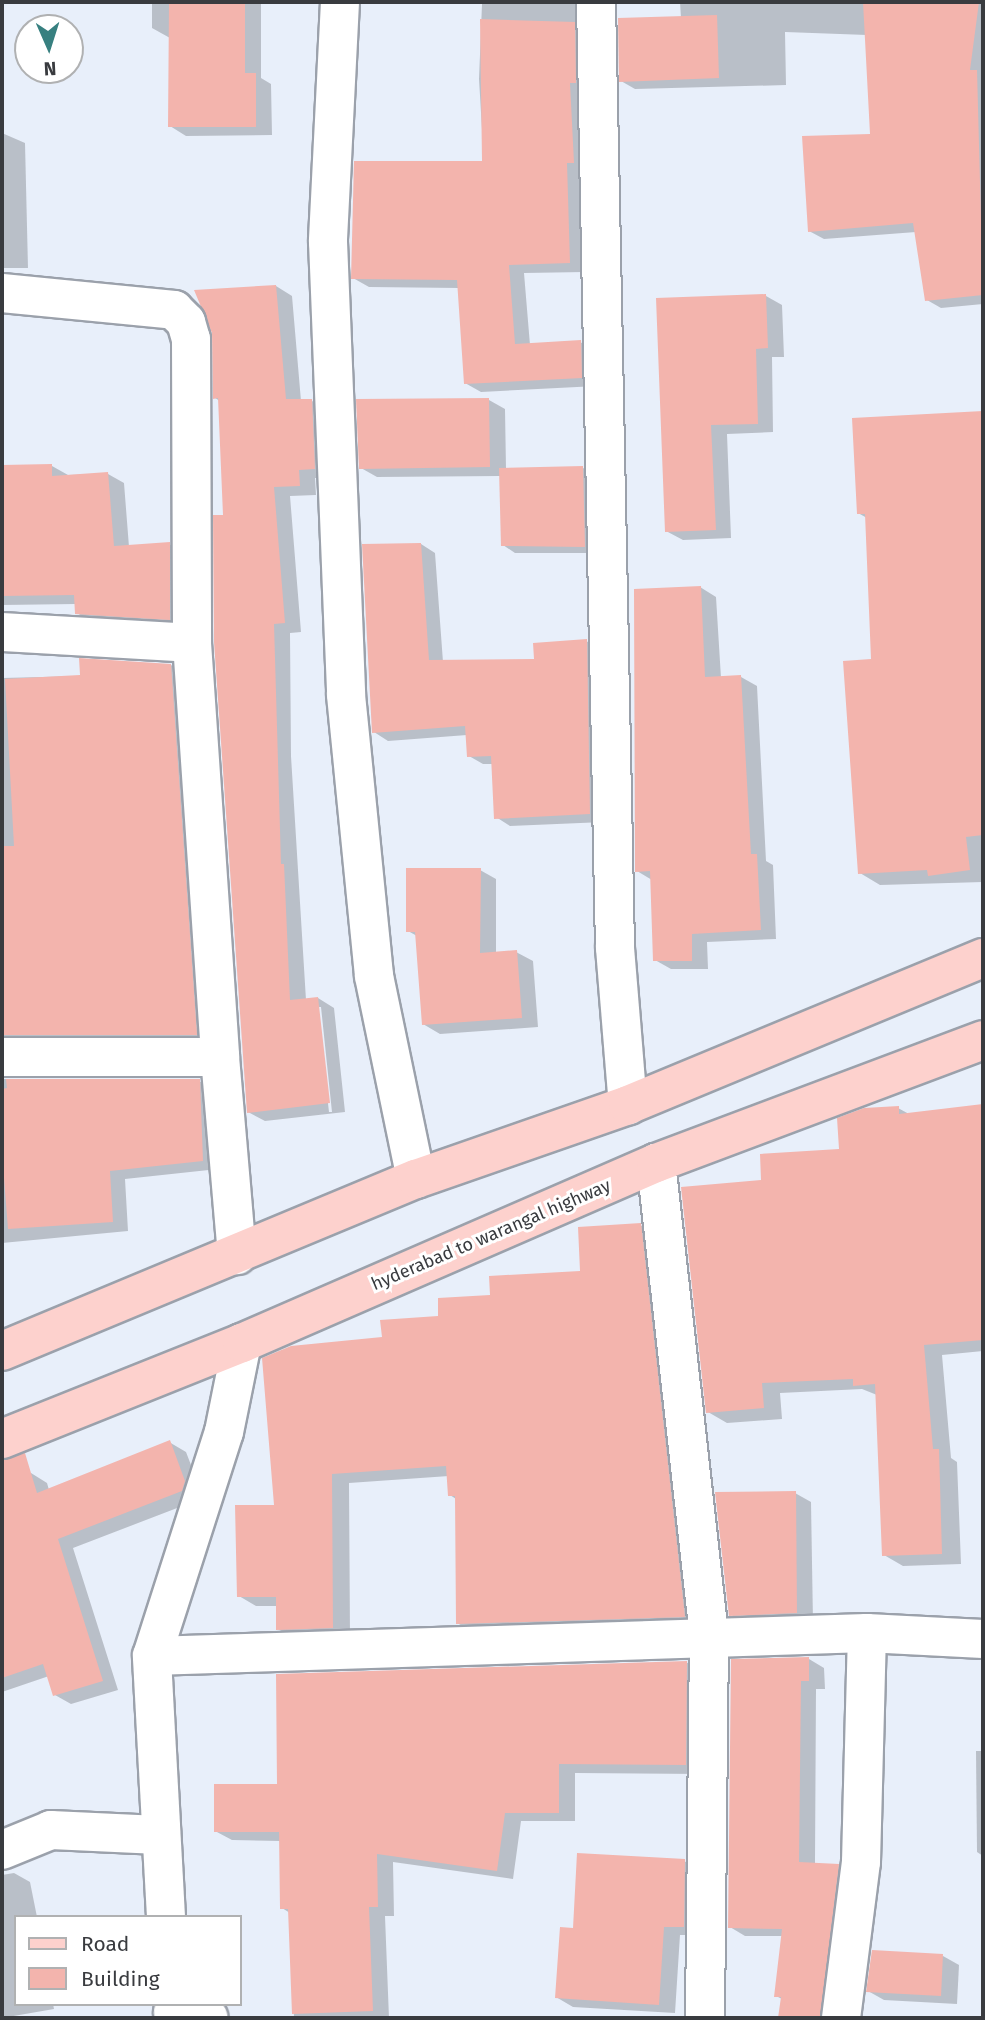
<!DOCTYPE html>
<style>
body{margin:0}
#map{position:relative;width:985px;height:2020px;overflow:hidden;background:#e8effa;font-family:"Fira Sans",sans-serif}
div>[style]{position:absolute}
.shadow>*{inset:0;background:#0003}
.building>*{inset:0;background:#f3b4ad}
.roads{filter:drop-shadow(2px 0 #9ba1ab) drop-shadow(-2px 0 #9ba1ab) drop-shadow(0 2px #9ba1ab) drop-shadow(0 -2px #9ba1ab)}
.minor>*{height:38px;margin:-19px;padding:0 19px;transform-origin:19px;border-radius:19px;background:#fff}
.primary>*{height:38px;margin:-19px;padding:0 19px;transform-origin:19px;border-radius:19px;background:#fdd1cd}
span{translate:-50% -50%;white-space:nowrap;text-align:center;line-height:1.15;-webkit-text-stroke:6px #fff;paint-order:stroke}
.street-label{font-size:18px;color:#393b3f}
.frame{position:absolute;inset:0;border:4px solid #393b3f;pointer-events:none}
.legend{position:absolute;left:14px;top:1915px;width:228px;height:91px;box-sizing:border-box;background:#fff;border:2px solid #b0b1b2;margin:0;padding:9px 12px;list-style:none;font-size:21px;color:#393b3f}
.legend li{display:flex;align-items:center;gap:14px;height:35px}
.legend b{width:35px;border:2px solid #b0b1b2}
.north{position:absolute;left:14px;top:14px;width:70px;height:70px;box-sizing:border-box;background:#fff;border:2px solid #b0b1b2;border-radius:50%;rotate:177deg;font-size:19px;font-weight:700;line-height:28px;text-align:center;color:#393b3f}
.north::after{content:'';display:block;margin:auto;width:24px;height:32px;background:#378080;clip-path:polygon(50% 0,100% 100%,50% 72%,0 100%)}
</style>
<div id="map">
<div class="shadow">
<i style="clip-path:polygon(152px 2px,261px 2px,261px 78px,271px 84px,272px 135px,186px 136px,170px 126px,170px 38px,152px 28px)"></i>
<i style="clip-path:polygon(478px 2px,591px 2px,585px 272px,524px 273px,530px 345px,580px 342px,596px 351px,597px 386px,481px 392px,465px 383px,459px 288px,369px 287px,353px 278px,484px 163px,479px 79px,482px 4px)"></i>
<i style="clip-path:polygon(680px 2px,983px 2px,983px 304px,941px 308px,927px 300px,916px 232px,824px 239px,809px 231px,872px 136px,867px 35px,785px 32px,786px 85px,635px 89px,621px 81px,681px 18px)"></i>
<i style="clip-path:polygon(2px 133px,25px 143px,28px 268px,2px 268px)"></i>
<i style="clip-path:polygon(evenodd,276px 286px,292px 296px,301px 401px,312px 401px,328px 410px,331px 478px,315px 478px,316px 495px,290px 496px,301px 632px,290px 633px,291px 756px,306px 1000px,318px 998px,334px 1008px,345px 1112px,265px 1121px,248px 1112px,220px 401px,215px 398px,276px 286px,317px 1007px,321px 1007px,332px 1112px,329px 1112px,317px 1007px)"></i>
<i style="clip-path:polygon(766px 296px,782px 305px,784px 357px,772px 357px,773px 432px,727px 434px,731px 538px,683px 540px,666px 531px,658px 300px)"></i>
<i style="clip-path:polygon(489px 400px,505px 409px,506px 469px,583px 468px,596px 475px,597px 553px,515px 553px,503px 545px,501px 476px,377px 477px,361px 468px)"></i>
<i style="clip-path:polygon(983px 413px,983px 882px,880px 885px,860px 873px,873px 661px,867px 518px,858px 513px,854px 420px)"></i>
<i style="clip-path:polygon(2px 466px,52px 466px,68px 475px,108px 474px,124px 483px,129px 547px,169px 544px,186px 553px,186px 628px,93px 623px,77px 613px,76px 604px,2px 605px)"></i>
<i style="clip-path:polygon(421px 544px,435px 553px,443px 662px,536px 660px,586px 641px,601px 649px,604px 822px,510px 826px,496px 817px,493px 764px,483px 764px,469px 756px,467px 735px,388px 741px,374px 732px)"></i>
<i style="clip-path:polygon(700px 587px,716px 597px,721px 678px,741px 677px,757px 686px,766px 861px,773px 865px,776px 939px,707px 942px,708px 969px,671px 969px,655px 960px,652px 880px,637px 871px)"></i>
<i style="clip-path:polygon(171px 665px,187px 675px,212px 1044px,2px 1051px,2px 678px,82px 676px)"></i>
<i style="clip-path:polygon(480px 870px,496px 879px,496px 953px,516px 952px,533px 961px,538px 1027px,440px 1034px,423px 1024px,417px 936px,408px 931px)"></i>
<i style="clip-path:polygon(2px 1079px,199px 1081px,215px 1090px,218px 1169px,125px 1179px,128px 1231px,2px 1243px)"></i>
<i style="clip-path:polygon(983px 1106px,983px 1351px,942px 1355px,951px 1458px,957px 1462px,961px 1564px,903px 1566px,884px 1555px,877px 1395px,862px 1389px,780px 1393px,782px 1419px,727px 1423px,708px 1412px,763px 1181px,840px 1151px,898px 1108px,909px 1114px)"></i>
<i style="clip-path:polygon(640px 1225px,658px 1235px,701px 1626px,475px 1633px,457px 1623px,456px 1499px,450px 1495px,449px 1476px,349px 1483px,350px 1637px,295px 1639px,278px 1629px,278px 1606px,256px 1606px,239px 1596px,276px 1506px,383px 1339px,491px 1297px,582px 1273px)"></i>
<i style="clip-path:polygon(169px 1442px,186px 1452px,201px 1491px,198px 1500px,73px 1548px,118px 1690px,71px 1704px,55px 1695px,49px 1676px,2px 1692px,2px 1607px,12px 1604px,2px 1572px,2px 1524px,6px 1523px,2px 1482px,31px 1473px,47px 1483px,49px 1490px)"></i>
<i style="clip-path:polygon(795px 1493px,811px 1502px,813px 1622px,747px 1624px,730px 1614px)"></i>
<i style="clip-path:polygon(809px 1659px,824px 1668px,825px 1689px,816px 1689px,815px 1864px,838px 1865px,854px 1874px,835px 2018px,780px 2018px,782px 1999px,776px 1996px,783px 1936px,745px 1936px,730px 1927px,732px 1661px)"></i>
<i style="clip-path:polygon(686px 1662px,703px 1672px,702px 1774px,575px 1773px,575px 1821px,521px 1821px,513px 1879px,393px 1862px,394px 1916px,385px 1916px,389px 2018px,294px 2018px,290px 1913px,282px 1908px,281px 1841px,232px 1840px,215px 1831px,279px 1786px)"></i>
<i style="clip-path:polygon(976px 1751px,983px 1751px,983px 1856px,977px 1852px)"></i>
<i style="clip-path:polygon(684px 1861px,701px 1870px,700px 1935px,680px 1935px,675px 2013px,573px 2007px,556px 1997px,575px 1930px)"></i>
<i style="clip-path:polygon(14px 1873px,30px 1882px,37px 1917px,16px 1917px,16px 2004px,53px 2004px,54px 2009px,2px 2018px,2px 1875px)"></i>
<i style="clip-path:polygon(943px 1956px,959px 1965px,957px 2004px,884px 2000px,868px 1991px)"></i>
</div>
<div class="building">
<i style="clip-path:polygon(169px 2px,245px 2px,245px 73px,256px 73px,256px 127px,168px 127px)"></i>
<i style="clip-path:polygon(863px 2px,979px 2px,970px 70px,977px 70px,983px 295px,925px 301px,913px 223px,808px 232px,802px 136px,870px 134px)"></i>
<i style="clip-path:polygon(717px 15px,719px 78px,619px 82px,618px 18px)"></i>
<i style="clip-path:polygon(480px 19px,575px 22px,576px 83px,570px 83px,574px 163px,567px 163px,570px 263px,509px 265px,515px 344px,581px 340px,582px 378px,464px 384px,457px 280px,351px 279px,354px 161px,482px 161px)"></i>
<i style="clip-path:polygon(276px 285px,286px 399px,312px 399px,315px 469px,299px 470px,300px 486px,274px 487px,285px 623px,274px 624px,281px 864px,284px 864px,290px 1000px,318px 997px,330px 1103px,247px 1113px,214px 642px,213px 515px,223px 515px,218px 398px,213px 399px,212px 333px,194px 290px)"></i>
<i style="clip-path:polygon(766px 294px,768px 348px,756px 349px,758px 424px,711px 425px,716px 530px,665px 532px,656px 298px)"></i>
<i style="clip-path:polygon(489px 398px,490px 467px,359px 469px,356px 399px)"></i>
<i style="clip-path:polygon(983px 411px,983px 835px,966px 837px,970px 870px,928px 876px,927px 870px,858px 874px,843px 661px,871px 659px,865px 514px,857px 514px,852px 418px)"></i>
<i style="clip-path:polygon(52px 464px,52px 476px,108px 472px,114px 546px,170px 542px,170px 620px,75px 614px,74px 595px,2px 596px,2px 465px)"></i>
<i style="clip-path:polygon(583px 466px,585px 547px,501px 546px,499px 468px)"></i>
<i style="clip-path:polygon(421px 543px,429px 660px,534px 659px,533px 643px,587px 639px,590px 814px,494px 819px,491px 756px,467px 757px,465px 726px,372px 733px,362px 544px)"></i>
<i style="clip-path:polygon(701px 586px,705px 677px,741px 675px,751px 854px,757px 854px,761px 930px,692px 934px,692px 961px,653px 961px,650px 871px,635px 872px,634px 589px)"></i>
<i style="clip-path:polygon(79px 658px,171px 664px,197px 1035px,4px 1035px,2px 846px,14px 846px,5px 679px,80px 675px)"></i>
<i style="clip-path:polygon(406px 868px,481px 868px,480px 953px,517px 950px,522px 1018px,422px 1025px,415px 932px,406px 932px)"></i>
<i style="clip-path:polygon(6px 1079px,200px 1079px,203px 1161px,110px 1171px,113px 1222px,8px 1229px,2px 1152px,2px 1089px,7px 1088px)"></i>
<i style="clip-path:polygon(983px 1104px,983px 1340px,924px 1345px,933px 1449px,939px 1449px,942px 1554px,882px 1556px,875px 1384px,853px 1386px,853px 1379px,762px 1383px,764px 1408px,706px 1413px,681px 1187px,761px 1180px,760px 1154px,839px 1149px,837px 1118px,864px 1108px,899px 1106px,899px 1114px)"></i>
<i style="clip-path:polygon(641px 1223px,685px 1617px,456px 1624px,455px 1496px,448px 1496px,446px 1466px,332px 1474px,333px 1628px,276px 1630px,276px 1597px,237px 1597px,235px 1505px,274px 1505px,262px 1358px,291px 1346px,382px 1337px,380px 1320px,438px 1316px,438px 1298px,490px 1295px,489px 1276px,580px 1271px,578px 1227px)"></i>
<i style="clip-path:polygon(170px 1440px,185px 1481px,182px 1491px,58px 1539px,103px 1681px,53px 1696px,43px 1664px,2px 1678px,2px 1460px,25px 1453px,37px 1493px)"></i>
<i style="clip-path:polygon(796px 1491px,797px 1613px,729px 1616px,715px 1492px)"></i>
<i style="clip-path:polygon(809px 1657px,809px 1681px,801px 1681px,799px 1862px,839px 1864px,820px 2018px,778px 2018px,781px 1997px,774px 1997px,782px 1929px,728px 1928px,731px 1659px)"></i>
<i style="clip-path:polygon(687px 1661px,686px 1765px,559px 1764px,559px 1813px,505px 1813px,497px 1871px,377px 1854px,378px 1907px,369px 1907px,373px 2011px,292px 2014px,288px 1909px,280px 1909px,279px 1832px,214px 1832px,214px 1784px,277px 1784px,276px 1674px)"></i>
<i style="clip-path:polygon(577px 1853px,685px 1859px,684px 1927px,664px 1927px,659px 2005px,555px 1998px,560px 1927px,573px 1928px)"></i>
<i style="clip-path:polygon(872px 1950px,943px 1954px,941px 1996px,866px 1992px)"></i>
</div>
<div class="roads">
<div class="minor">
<i style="left:340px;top:2px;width:240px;rotate:92.9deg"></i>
<i style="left:328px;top:242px;width:453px;rotate:87.7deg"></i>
<i style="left:346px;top:695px;width:282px;rotate:84.3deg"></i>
<i style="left:374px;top:976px;width:207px;rotate:78.3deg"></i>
<i style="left:596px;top:2px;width:946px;rotate:88.85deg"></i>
<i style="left:615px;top:948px;width:158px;rotate:85.3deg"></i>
<i style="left:2px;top:293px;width:173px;rotate:5.6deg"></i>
<i style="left:174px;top:310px;width:17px;rotate:45deg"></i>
<i style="left:186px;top:322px;width:18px;rotate:74deg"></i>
<i style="left:191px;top:339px;width:304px;rotate:89.8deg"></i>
<i style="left:192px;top:643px;width:415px;rotate:86.1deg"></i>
<i style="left:220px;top:1057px;width:218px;rotate:180deg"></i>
<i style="left:2px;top:632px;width:190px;rotate:3.3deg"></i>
<i style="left:220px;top:1057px;width:199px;rotate:85.1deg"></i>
<i style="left:656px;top:1163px;width:476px;rotate:83.6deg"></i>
<i style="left:709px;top:1636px;width:382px;rotate:90.6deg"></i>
<i style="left:152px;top:1656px;width:715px;rotate:-1.84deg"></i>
<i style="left:867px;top:1633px;width:116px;rotate:3deg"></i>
<i style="left:2px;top:1850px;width:53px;rotate:-22.2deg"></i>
<i style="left:51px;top:1830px;width:108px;rotate:2.7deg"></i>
<i style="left:166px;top:1917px;width:261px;rotate:-93.1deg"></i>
<i style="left:152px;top:1656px;width:235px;rotate:-72.2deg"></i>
<i style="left:224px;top:1432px;width:91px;rotate:-78.6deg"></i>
<i style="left:173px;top:2012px;width:36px;rotate:9deg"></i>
<i style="left:841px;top:2018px;width:157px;rotate:-82.7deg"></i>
<i style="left:861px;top:1862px;width:229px;rotate:-88.5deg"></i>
</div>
<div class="primary">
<i style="left:2px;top:1351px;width:448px;rotate:-22.6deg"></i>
<i style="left:416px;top:1179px;width:225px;rotate:-19.2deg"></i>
<i style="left:628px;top:1105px;width:384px;rotate:-22.5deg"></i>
<i style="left:2px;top:1439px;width:258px;rotate:-21.8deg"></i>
<i style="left:242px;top:1343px;width:451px;rotate:-23.5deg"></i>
<i style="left:656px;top:1163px;width:349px;rotate:-20.6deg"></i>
</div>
</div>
<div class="street-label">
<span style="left:491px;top:1235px;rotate:-23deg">hyderabad to warangal highway</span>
</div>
<div class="frame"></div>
<ul class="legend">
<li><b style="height:9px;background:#fdd1cd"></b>Road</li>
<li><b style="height:19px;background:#f3b4ad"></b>Building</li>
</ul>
<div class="north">N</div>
</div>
